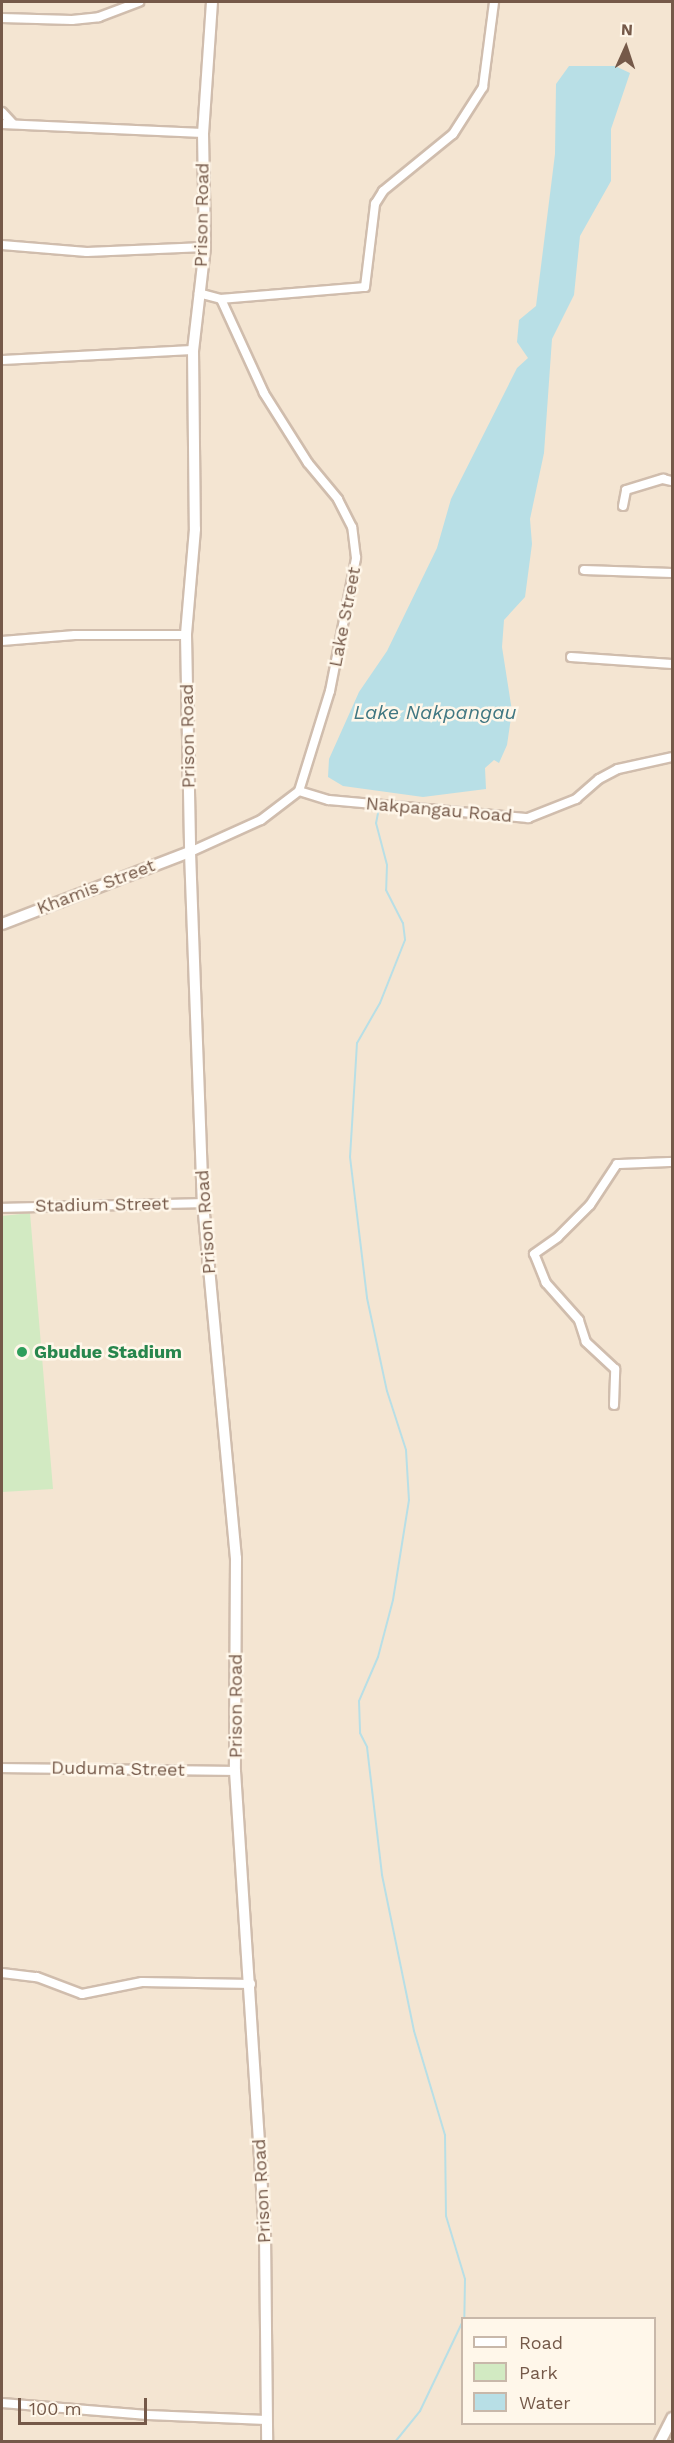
<!DOCTYPE html>
<style>
body{margin:0}
#map{position:relative;width:674px;height:2443px;overflow:hidden;background:#fcf3e4;font-family:"Work Sans",sans-serif}
div>[style]{position:absolute}
.residential>*{inset:0;background:#f4e5d2}
.green>*{inset:0;background:#d2eac2}
.water>*{inset:0;background:#b8dfe6}
.stream>*{height:2px;margin:-1px;padding:0 1px;transform-origin:1px;border-radius:1px;background:#b8dfe6}
.roads{filter:drop-shadow(2px 0 #d0bdad) drop-shadow(-2px 0 #d0bdad) drop-shadow(0 2px #d0bdad) drop-shadow(0 -2px #d0bdad)}
.minor>*{height:8px;margin:-4px;padding:0 4px;transform-origin:4px;border-radius:4px;background:#fff}
.tertiary>*{height:10px;margin:-5px;padding:0 5px;transform-origin:5px;border-radius:5px;background:#fff}
.dots>*{width:16px;height:16px;translate:-50% -50%;box-sizing:border-box;border:3px solid #fff7ea;border-radius:50%}
span{translate:-50% -50%;white-space:nowrap;text-align:center;line-height:1.15;-webkit-text-stroke:5px #fff7ea;paint-order:stroke}
.street-label{font-size:18px;color:#755949}
.leisure-label{font-size:18px;color:#27864d;font-weight:700}
.left{translate:0 -50%;text-align:left}
.water-label{font-size:20px;color:#407782;font-style:italic}
.frame{position:absolute;inset:0;border:3px solid #755949;pointer-events:none}
.legend{position:absolute;left:461px;top:2317px;width:195px;height:108px;box-sizing:border-box;background:#fff7ea;border:2px solid #c8b8aa;margin:0;padding:8px 10px;list-style:none;font-size:18px;color:#755949}
.legend li{display:flex;align-items:center;gap:12px;height:30px}
.legend b{width:30px;border:2px solid #c8b8aa}
.north{position:absolute;left:596px;top:18px;width:60px;height:60px;-webkit-text-stroke:4px #fff7ea;paint-order:stroke;rotate:3deg;font-size:16px;font-weight:700;line-height:24px;text-align:center;color:#755949}
.north::after{content:'';display:block;margin:auto;width:21px;height:27px;background:#755949;clip-path:polygon(50% 0,100% 100%,50% 72%,0 100%)}
.scale{position:absolute;left:18px;top:2398px;width:129px;height:27px;box-sizing:border-box;border:3px solid #755949;border-top:0;padding-left:8px;font-size:18px;line-height:21px;white-space:nowrap;color:#755949;-webkit-text-stroke:4px #fff7ea;paint-order:stroke}
</style>
<div id="map">
<div class="residential">
<i style="clip-path:polygon(evenodd,2px 2px,672px 2px,672px 2441px,2px 2442px,2px 2px,462px 2318px,654px 2318px,654px 2424px,462px 2424px,462px 2318px)"></i>
</div>
<div class="green">
<i style="clip-path:polygon(30px 1213px,53px 1489px,2px 1492px,2px 1216px)"></i>
</div>
<div class="water">
<i style="clip-path:polygon(569px 66px,615px 66px,630px 73px,611px 129px,611px 181px,580px 236px,574px 295px,552px 339px,544px 453px,530px 519px,532px 544px,525px 597px,504px 620px,502px 647px,512px 711px,507px 745px,499px 763px,494px 760px,485px 768px,486px 789px,423px 797px,343px 786px,328px 777px,329px 759px,359px 692px,387px 651px,437px 548px,451px 499px,517px 368px,528px 358px,517px 342px,519px 320px,536px 306px,555px 154px,556px 84px)"></i>
</div>
<div class="stream">
<i style="left:379px;top:808px;width:15px;rotate:101deg"></i>
<i style="left:376px;top:823px;width:43px;rotate:75.3deg"></i>
<i style="left:387px;top:865px;width:25px;rotate:92deg"></i>
<i style="left:386px;top:890px;width:37px;rotate:63deg"></i>
<i style="left:403px;top:923px;width:17px;rotate:83deg"></i>
<i style="left:405px;top:940px;width:68px;rotate:111.6deg"></i>
<i style="left:380px;top:1003px;width:46px;rotate:119.9deg"></i>
<i style="left:357px;top:1043px;width:114px;rotate:93.5deg"></i>
<i style="left:350px;top:1157px;width:142px;rotate:83.1deg"></i>
<i style="left:367px;top:1298px;width:95px;rotate:77.9deg"></i>
<i style="left:387px;top:1391px;width:62px;rotate:72.1deg"></i>
<i style="left:406px;top:1450px;width:50px;rotate:86.6deg"></i>
<i style="left:409px;top:1500px;width:101px;rotate:99.1deg"></i>
<i style="left:393px;top:1600px;width:59px;rotate:104.7deg"></i>
<i style="left:378px;top:1657px;width:48px;rotate:113.4deg"></i>
<i style="left:359px;top:1701px;width:32px;rotate:88deg"></i>
<i style="left:360px;top:1733px;width:16px;rotate:63deg"></i>
<i style="left:367px;top:1747px;width:129px;rotate:83.3deg"></i>
<i style="left:382px;top:1875px;width:159px;rotate:78.4deg"></i>
<i style="left:414px;top:2031px;width:109px;rotate:73.4deg"></i>
<i style="left:445px;top:2135px;width:81px;rotate:89.3deg"></i>
<i style="left:446px;top:2216px;width:66px;rotate:73.2deg"></i>
<i style="left:465px;top:2279px;width:39px;rotate:91deg"></i>
<i style="left:395px;top:2442px;width:40px;rotate:-51deg"></i>
<i style="left:420px;top:2411px;width:98px;rotate:-64.5deg"></i>
</div>
<div class="roads">
<div class="minor">
<i style="left:2px;top:18px;width:70px;rotate:1.6deg"></i>
<i style="left:72px;top:20px;width:27px;rotate:-6deg"></i>
<i style="left:99px;top:17px;width:43px;rotate:-20.6deg"></i>
<i style="left:2px;top:112px;width:16px;rotate:47deg"></i>
<i style="left:2px;top:124px;width:201px;rotate:2.6deg"></i>
<i style="left:2px;top:245px;width:85px;rotate:4.7deg"></i>
<i style="left:87px;top:252px;width:118px;rotate:-2.4deg"></i>
<i style="left:221px;top:299px;width:144px;rotate:-4.8deg"></i>
<i style="left:365px;top:287px;width:84px;rotate:-83.1deg"></i>
<i style="left:375px;top:204px;width:15px;rotate:-58deg"></i>
<i style="left:383px;top:191px;width:90px;rotate:-39.2deg"></i>
<i style="left:453px;top:134px;width:56px;rotate:-57.4deg"></i>
<i style="left:483px;top:87px;width:86px;rotate:-82.6deg"></i>
<i style="left:2px;top:360px;width:191px;rotate:-3deg"></i>
<i style="left:623px;top:506px;width:16px;rotate:-79deg"></i>
<i style="left:626px;top:490px;width:39px;rotate:-17deg"></i>
<i style="left:663px;top:479px;width:9px;rotate:13deg"></i>
<i style="left:584px;top:570px;width:88px;rotate:2deg"></i>
<i style="left:2px;top:641px;width:73px;rotate:-4.7deg"></i>
<i style="left:75px;top:635px;width:111px"></i>
<i style="left:571px;top:657px;width:101px;rotate:4deg"></i>
<i style="left:299px;top:791px;width:31px;rotate:17deg"></i>
<i style="left:329px;top:800px;width:200px;rotate:5.2deg"></i>
<i style="left:528px;top:818px;width:52px;rotate:-21.6deg"></i>
<i style="left:576px;top:799px;width:30px;rotate:-41deg"></i>
<i style="left:599px;top:779px;width:21px;rotate:-28deg"></i>
<i style="left:618px;top:769px;width:55px;rotate:-12.5deg"></i>
<i style="left:190px;top:852px;width:78px;rotate:-24.3deg"></i>
<i style="left:261px;top:820px;width:48px;rotate:-37.3deg"></i>
<i style="left:299px;top:791px;width:105px;rotate:-72.8deg"></i>
<i style="left:330px;top:691px;width:136px;rotate:-78.9deg"></i>
<i style="left:356px;top:558px;width:31px;rotate:-97deg"></i>
<i style="left:352px;top:527px;width:31px;rotate:-117deg"></i>
<i style="left:338px;top:499px;width:47px;rotate:-129.8deg"></i>
<i style="left:308px;top:463px;width:83px;rotate:-122.2deg"></i>
<i style="left:264px;top:393px;width:103px;rotate:-114.6deg"></i>
<i style="left:221px;top:299px;width:23px;rotate:-165deg"></i>
<i style="left:2px;top:1208px;width:201px;rotate:-1.4deg"></i>
<i style="left:614px;top:1405px;width:36px;rotate:-88deg"></i>
<i style="left:615px;top:1369px;width:40px;rotate:-137deg"></i>
<i style="left:586px;top:1342px;width:23px;rotate:-108deg"></i>
<i style="left:579px;top:1320px;width:50px;rotate:-131.7deg"></i>
<i style="left:546px;top:1283px;width:31px;rotate:-112deg"></i>
<i style="left:534px;top:1254px;width:29px;rotate:-35deg"></i>
<i style="left:558px;top:1237px;width:45px;rotate:-45deg"></i>
<i style="left:590px;top:1205px;width:49px;rotate:-56.6deg"></i>
<i style="left:617px;top:1164px;width:55px;rotate:-2.1deg"></i>
<i style="left:2px;top:1768px;width:233px;rotate:0.7deg"></i>
<i style="left:2px;top:1973px;width:35px;rotate:7deg"></i>
<i style="left:37px;top:1977px;width:48px;rotate:20.7deg"></i>
<i style="left:82px;top:1994px;width:61px;rotate:-11.3deg"></i>
<i style="left:142px;top:1982px;width:109px;rotate:1.1deg"></i>
<i style="left:2px;top:2403px;width:146px;rotate:4.7deg"></i>
<i style="left:148px;top:2415px;width:118px;rotate:2.4deg"></i>
</div>
<div class="tertiary">
<i style="left:212px;top:2px;width:131px;rotate:93.9deg"></i>
<i style="left:203px;top:133px;width:114px;rotate:89deg"></i>
<i style="left:205px;top:247px;width:104px;rotate:96.6deg"></i>
<i style="left:193px;top:350px;width:179px;rotate:89.4deg"></i>
<i style="left:195px;top:529px;width:106px;rotate:94.9deg"></i>
<i style="left:186px;top:635px;width:217px;rotate:88.9deg"></i>
<i style="left:190px;top:852px;width:351px;rotate:87.9deg"></i>
<i style="left:203px;top:1203px;width:357px;rotate:84.7deg"></i>
<i style="left:236px;top:1558px;width:213px;rotate:90.3deg"></i>
<i style="left:235px;top:1771px;width:464px;rotate:86.3deg"></i>
<i style="left:265px;top:2234px;width:208px;rotate:89.4deg"></i>
<i style="left:2px;top:924px;width:201px;rotate:-21deg"></i>
<i style="left:660px;top:2442px;width:27px;rotate:-63deg"></i>
</div>
</div>
<div class="dots">
<i style="left:22px;top:1352px;background:#2e9e5b"></i>
</div>
<div class="street-label">
<span style="left:202px;top:215px;rotate:-89deg">Prison Road</span>
<span style="left:345px;top:617px;rotate:-79deg">Lake Street</span>
<span style="left:188px;top:736px;rotate:-91deg">Prison Road</span>
<span style="left:439px;top:810px;rotate:5deg">Nakpangau Road</span>
<span style="left:96px;top:887px;rotate:-21deg">Khamis Street</span>
<span style="left:102px;top:1205px;rotate:-1deg">Stadium Street</span>
<span style="left:206px;top:1222px;rotate:-94deg">Prison Road</span>
<span style="left:236px;top:1706px;rotate:-90deg">Prison Road</span>
<span style="left:118px;top:1769px;rotate:1deg">Duduma Street</span>
<span style="left:262px;top:2191px;rotate:-93deg">Prison Road</span>
</div>
<div class="leisure-label">
<span class="left" style="left:34px;top:1352px">Gbudue Stadium</span>
</div>
<div class="water-label">
<span style="left:435px;top:712px">Lake Nakpangau</span>
</div>
<div class="frame"></div>
<ul class="legend">
<li><b style="height:8px;background:#fff"></b>Road</li>
<li><b style="height:16px;background:#d2eac2"></b>Park</li>
<li><b style="height:16px;background:#b8dfe6"></b>Water</li>
</ul>
<div class="north">N</div>
<div class="scale">100 m</div>
</div>
